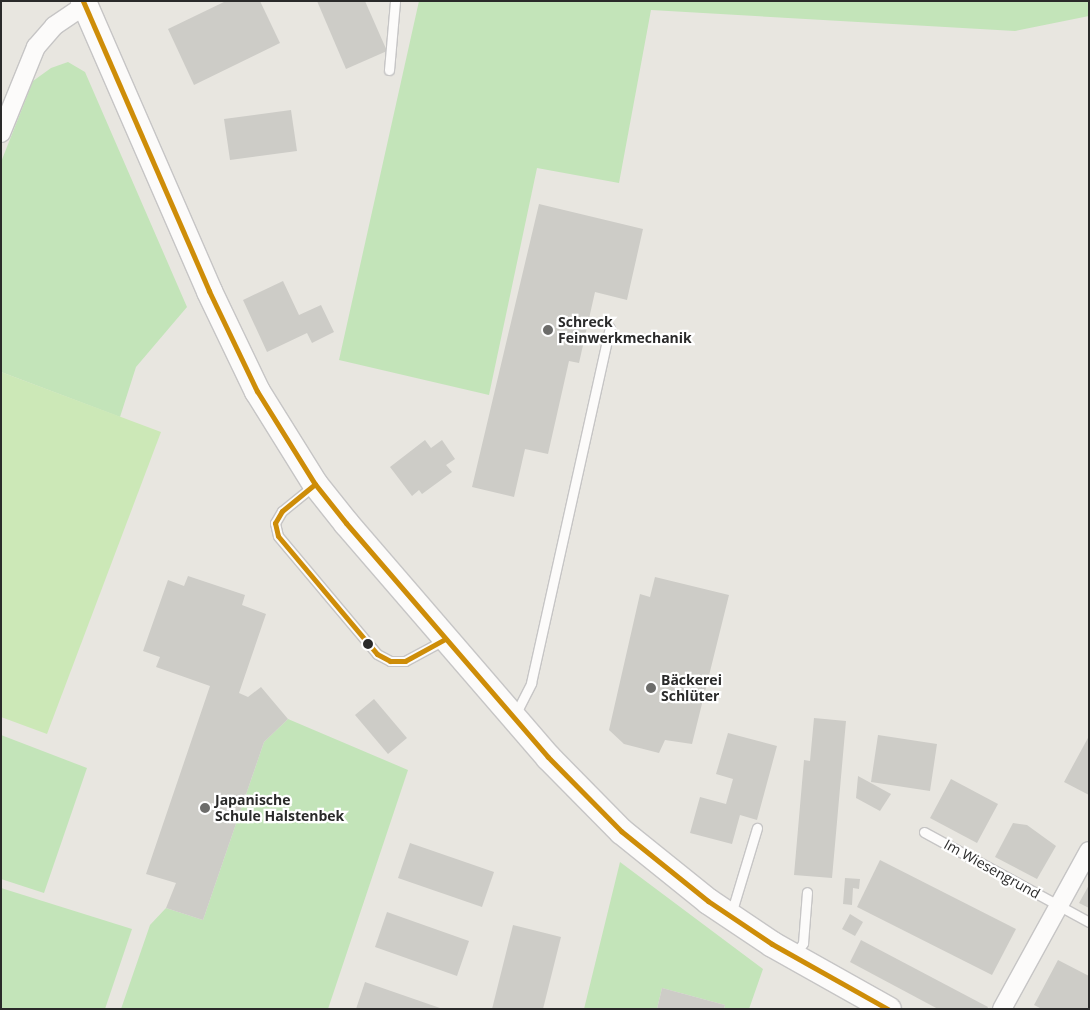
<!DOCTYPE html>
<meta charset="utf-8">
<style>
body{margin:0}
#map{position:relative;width:1090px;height:1010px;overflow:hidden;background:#e8e6e0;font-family:"Open Sans",sans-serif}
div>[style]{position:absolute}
.green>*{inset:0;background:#c3e4b9}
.pitch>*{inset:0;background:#cce8b7}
.building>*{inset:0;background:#cdccc7}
.roads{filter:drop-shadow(1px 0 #c6c5c5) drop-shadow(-1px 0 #c6c5c5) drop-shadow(0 1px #c6c5c5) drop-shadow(0 -1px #c6c5c5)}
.service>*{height:9px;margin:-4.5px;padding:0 4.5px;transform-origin:4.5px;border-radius:4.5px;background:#fcfbfa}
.minor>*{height:18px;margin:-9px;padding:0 9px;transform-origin:9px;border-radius:9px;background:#fcfbfa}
.secondary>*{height:25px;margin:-12.5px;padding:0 12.5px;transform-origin:12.5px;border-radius:12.5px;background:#fcfbfa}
.bus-1>*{height:5px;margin:-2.5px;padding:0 2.5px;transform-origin:2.5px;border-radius:2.5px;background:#ce8d08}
.dots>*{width:14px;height:14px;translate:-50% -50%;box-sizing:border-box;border:2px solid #fff;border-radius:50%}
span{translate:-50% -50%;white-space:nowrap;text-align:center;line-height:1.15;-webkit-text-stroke:4.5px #fff;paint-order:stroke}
.poi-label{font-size:14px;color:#2a2a2a;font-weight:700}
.left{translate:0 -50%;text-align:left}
.street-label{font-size:14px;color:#2a2a2a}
.frame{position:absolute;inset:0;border:2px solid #2a2a2a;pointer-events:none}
</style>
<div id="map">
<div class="green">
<i style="clip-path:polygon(419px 1px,1089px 1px,1089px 16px,1015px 31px,651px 10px,619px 183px,537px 168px,489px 395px,339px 360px)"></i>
<i style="clip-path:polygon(68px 62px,85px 72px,187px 307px,136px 367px,120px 417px,1px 372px,1px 162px,33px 81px,51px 68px)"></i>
<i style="clip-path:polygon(288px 719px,408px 770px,328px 1009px,121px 1009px,150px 925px,166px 908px,203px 920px,264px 742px)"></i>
<i style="clip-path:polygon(1px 735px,87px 768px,44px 893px,1px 879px)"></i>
<i style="clip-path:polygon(620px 862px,763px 969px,749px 1009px,724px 1009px,725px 1005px,662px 988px,657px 1009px,584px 1009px)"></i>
<i style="clip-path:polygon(1px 888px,132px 929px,105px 1009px,1px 1008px)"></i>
</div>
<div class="pitch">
<i style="clip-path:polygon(1px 372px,161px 432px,47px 734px,1px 717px)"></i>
</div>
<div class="building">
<i style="clip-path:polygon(226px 1px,260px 1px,280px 43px,194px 85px,168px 29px)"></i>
<i style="clip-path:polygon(317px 1px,365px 1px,387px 51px,346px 69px)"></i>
<i style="clip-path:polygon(291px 110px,297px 151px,230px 160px,224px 119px)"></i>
<i style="clip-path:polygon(539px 204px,643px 229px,627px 300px,595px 292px,579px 363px,569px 361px,548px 454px,525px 449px,514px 497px,472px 487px)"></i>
<i style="clip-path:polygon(283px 281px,299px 315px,321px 305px,334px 332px,312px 343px,307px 333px,267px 352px,243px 300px)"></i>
<i style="clip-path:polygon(425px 440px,431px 448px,442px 440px,455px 459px,446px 465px,452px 472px,422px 494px,419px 490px,412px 496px,390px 467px)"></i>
<i style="clip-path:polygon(188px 576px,245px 595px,242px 605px,266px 614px,239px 693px,248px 697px,261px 687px,288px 719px,264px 742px,203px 920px,166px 908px,176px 883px,146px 874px,210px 686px,156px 667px,160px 657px,143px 651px,168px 580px,184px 586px)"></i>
<i style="clip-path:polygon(655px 577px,729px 595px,692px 744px,665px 740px,659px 753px,624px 744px,609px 730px,640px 594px,650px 597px)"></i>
<i style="clip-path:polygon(374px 699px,407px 738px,388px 754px,355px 715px)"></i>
<i style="clip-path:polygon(814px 718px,846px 721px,832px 878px,794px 875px,804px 760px,810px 761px)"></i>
<i style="clip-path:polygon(728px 733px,777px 746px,757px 820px,740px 815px,732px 844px,690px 833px,700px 797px,726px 804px,733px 779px,716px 774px)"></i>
<i style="clip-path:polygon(878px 735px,937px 744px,930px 791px,871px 782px)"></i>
<i style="clip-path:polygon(1089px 736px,1089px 795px,1064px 782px)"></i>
<i style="clip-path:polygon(858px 776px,891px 794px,880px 811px,856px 798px)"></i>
<i style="clip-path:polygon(951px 779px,998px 804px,977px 843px,930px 818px)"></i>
<i style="clip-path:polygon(1013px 823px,1027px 825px,1056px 846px,1037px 879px,995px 857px)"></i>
<i style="clip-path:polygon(410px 843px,494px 872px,482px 907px,398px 878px)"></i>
<i style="clip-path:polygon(880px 860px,1016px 929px,992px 975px,857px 907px)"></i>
<i style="clip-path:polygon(845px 878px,860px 879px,859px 889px,853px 888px,852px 905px,843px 904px)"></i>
<i style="clip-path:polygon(1089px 885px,1089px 908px,1079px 903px)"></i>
<i style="clip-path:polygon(387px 912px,469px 941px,457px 976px,375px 947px)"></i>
<i style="clip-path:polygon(850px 914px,863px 922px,855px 936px,842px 929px)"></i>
<i style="clip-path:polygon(513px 925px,561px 937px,543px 1009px,492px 1009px)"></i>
<i style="clip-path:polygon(861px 940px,988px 1007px,987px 1009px,938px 1009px,850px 962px)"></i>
<i style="clip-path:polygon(1058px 960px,1089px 976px,1089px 1009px,1042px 1009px,1034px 1005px)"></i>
<i style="clip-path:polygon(365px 982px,440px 1008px,440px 1009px,356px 1009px)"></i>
<i style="clip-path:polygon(662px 988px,725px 1005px,724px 1009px,657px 1009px)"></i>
</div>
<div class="roads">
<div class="service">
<i style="left:389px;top:70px;width:69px;rotate:-85deg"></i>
<i style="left:313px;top:486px;width:40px;rotate:141deg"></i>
<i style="left:282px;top:511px;width:14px;rotate:120deg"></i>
<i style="left:275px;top:523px;width:13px;rotate:77deg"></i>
<i style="left:278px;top:536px;width:154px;rotate:50deg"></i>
<i style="left:377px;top:654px;width:15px;rotate:28deg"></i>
<i style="left:390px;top:661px;width:15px"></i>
<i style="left:405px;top:661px;width:44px;rotate:-28.3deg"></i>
<i style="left:515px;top:715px;width:36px;rotate:-63deg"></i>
<i style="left:531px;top:683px;width:364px;rotate:-77.5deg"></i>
<i style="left:924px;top:832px;width:188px;rotate:28.6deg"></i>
<i style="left:731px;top:914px;width:90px;rotate:-73.2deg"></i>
<i style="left:794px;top:956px;width:16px;rotate:-55deg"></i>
<i style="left:803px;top:943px;width:51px;rotate:-85.5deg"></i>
</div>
<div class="minor">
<i style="left:1px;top:133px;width:93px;rotate:-67.9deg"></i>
<i style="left:36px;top:47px;width:28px;rotate:-49deg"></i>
<i style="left:54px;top:26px;width:37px;rotate:-34deg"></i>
<i style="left:1002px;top:1009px;width:180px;rotate:-61.2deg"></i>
</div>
<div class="secondary">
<i style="left:83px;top:1px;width:316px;rotate:66.5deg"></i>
<i style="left:209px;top:291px;width:111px;rotate:64.4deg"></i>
<i style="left:257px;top:391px;width:110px;rotate:58.1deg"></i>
<i style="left:315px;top:484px;width:50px;rotate:51.5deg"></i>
<i style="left:346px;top:523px;width:309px;rotate:49.2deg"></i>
<i style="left:548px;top:757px;width:104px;rotate:45.4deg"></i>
<i style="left:621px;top:831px;width:112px;rotate:38.8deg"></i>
<i style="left:708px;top:901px;width:77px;rotate:33.9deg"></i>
<i style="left:772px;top:944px;width:133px;rotate:29.3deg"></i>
</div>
</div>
<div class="bus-1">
<i style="left:83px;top:1px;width:316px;rotate:66.5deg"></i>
<i style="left:209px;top:291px;width:111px;rotate:64.4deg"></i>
<i style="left:257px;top:391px;width:110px;rotate:58.1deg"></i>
<i style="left:315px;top:484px;width:50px;rotate:51.5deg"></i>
<i style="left:346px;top:523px;width:309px;rotate:49.2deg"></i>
<i style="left:548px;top:757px;width:104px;rotate:45.4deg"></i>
<i style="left:621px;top:831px;width:112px;rotate:38.8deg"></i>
<i style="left:708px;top:901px;width:77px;rotate:33.9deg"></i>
<i style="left:772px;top:944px;width:133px;rotate:29.3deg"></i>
<i style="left:315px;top:484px;width:43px;rotate:140.7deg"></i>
<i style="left:282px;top:511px;width:14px;rotate:120deg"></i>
<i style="left:275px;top:523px;width:13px;rotate:77deg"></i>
<i style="left:278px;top:536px;width:154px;rotate:50deg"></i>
<i style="left:377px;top:654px;width:15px;rotate:28deg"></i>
<i style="left:390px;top:661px;width:15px"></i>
<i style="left:405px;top:661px;width:46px;rotate:-28.8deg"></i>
</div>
<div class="dots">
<i style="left:548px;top:330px;background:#6c6c6a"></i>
<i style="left:368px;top:644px;background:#2a2a2a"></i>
<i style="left:651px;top:688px;background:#6c6c6a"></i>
<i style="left:205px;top:808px;background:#6c6c6a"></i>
</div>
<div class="poi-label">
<span class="left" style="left:558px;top:330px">Schreck<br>Feinwerkmechanik</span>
<span class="left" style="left:661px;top:688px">Bäckerei<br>Schlüter</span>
<span class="left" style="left:215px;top:808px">Japanische<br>Schule Halstenbek</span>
</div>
<div class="street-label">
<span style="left:992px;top:869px;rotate:29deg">Im Wiesengrund</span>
</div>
<div class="frame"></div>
</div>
